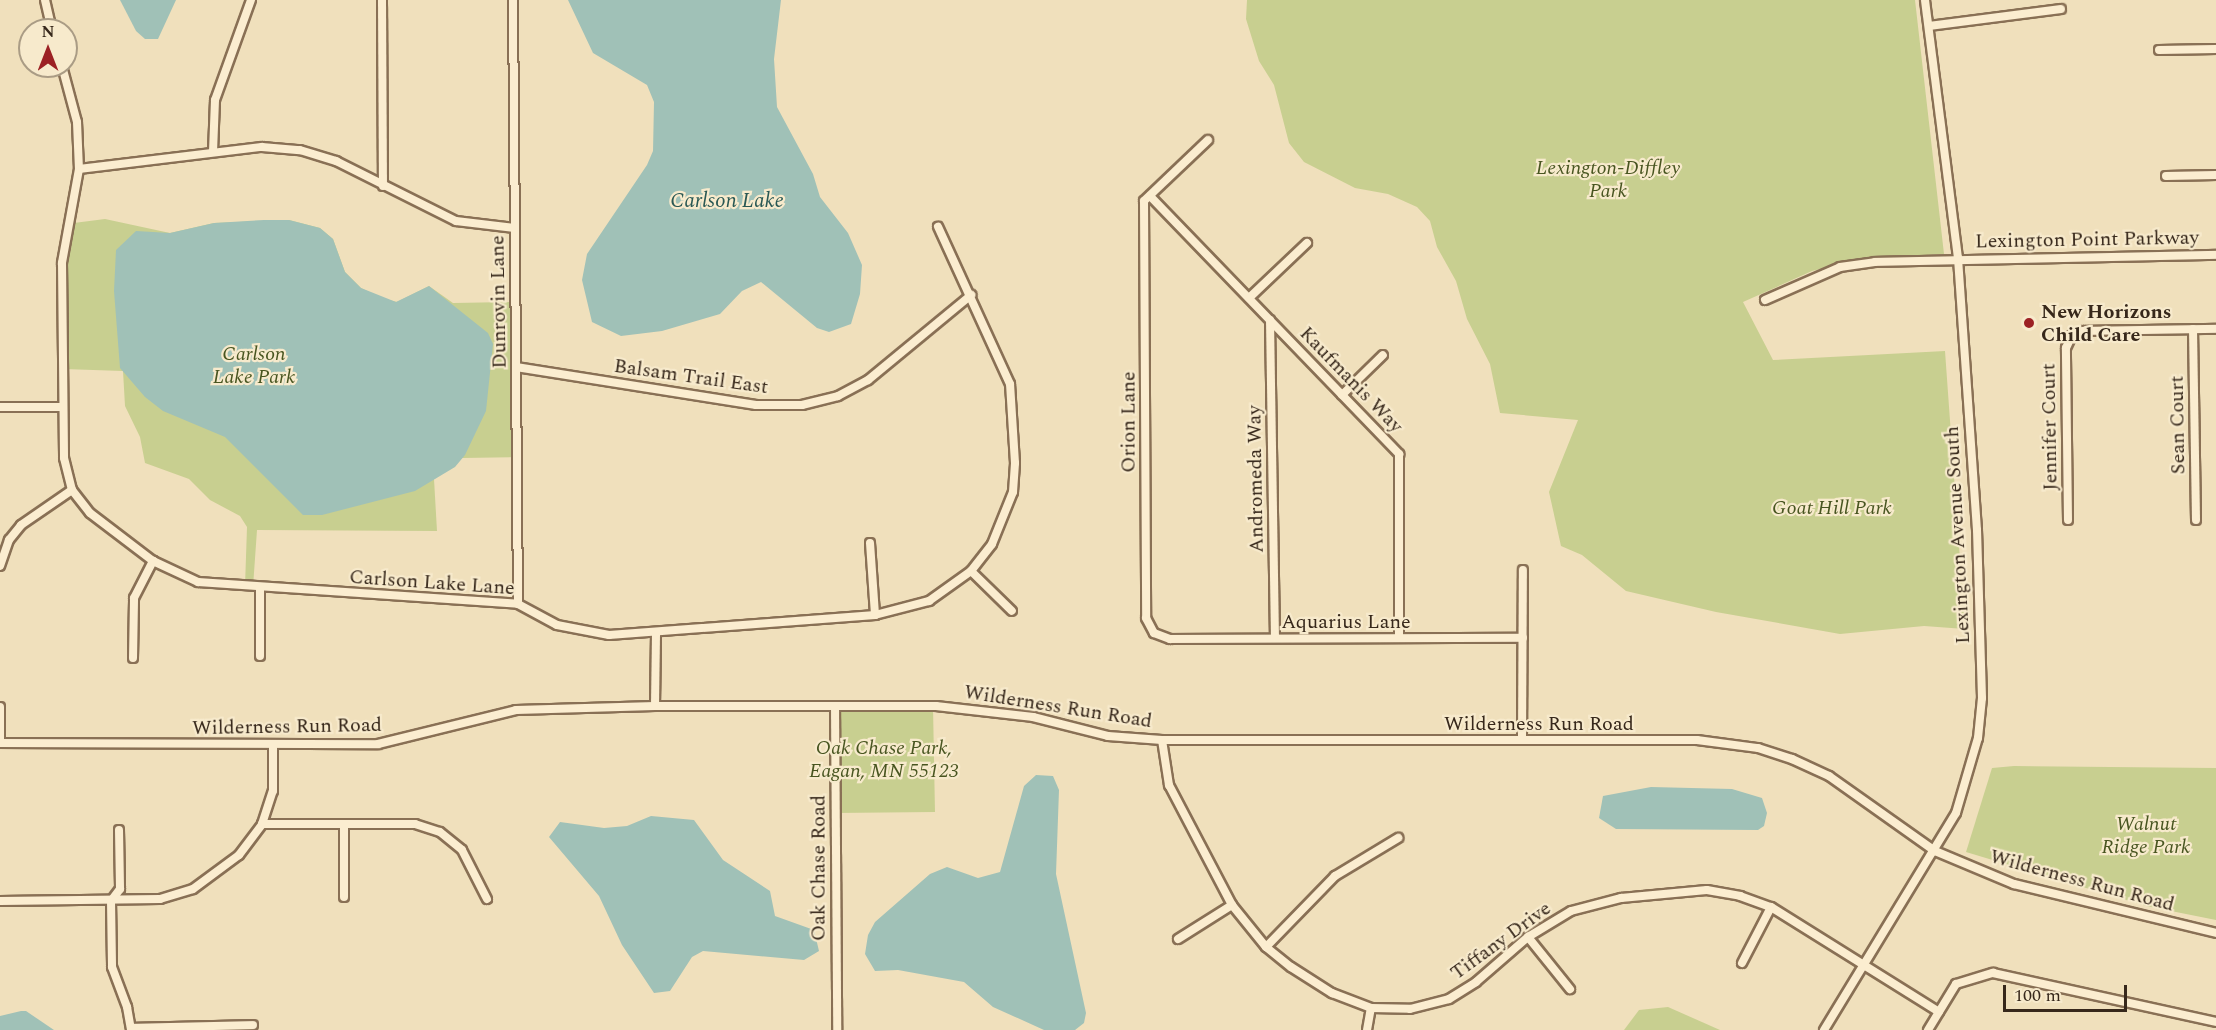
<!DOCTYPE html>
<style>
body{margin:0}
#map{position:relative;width:2216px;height:1030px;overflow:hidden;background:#f0e0bc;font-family:Spectral,serif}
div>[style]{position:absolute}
.green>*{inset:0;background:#c8cf90}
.water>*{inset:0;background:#a0c1b7}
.roads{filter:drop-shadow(2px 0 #897055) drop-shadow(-2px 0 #897055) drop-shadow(0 2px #897055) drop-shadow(0 -2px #897055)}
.minor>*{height:8px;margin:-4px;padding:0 4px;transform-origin:4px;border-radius:4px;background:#fbedd0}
.dots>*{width:16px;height:16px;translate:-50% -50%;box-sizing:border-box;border:3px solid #f7eacc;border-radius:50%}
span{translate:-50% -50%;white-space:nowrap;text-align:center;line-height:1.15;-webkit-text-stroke:4.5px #f7eacc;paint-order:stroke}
.park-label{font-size:20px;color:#485520;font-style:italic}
.street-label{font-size:20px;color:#37281b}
.poi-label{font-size:20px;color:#37281b;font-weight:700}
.left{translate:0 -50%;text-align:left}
.water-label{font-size:21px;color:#295854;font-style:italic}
.north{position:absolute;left:18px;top:18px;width:60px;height:60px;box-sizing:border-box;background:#f7eacc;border:2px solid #aa9c85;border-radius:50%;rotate:0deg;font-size:16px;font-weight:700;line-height:24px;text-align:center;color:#37281b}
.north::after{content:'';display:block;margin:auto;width:21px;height:27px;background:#9c2124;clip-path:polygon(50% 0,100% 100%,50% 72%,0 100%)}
.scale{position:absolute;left:2003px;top:985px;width:124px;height:27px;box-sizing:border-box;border:3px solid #37281b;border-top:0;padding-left:8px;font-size:18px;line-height:21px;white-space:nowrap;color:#37281b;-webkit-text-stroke:4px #f7eacc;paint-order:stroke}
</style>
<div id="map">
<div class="green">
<i style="clip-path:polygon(1247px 0,1915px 0,1944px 254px,1859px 259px,1812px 271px,1743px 302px,1773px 360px,1945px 351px,1965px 629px,1924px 626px,1840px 634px,1716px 612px,1626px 591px,1582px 555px,1561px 546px,1549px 492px,1578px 420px,1500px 413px,1490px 364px,1467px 319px,1456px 281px,1437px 247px,1430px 221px,1417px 207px,1388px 194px,1355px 188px,1304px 162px,1289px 143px,1274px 85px,1259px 61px,1246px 19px)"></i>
<i style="clip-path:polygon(105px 219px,170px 233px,214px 223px,289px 220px,320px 228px,333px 239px,345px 272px,361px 288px,381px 298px,397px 302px,429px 286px,453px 303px,516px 302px,517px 457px,462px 458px,434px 479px,437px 531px,257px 530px,253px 587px,245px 586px,247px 527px,240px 516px,210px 500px,189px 479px,145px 463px,140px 437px,125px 406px,123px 371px,63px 369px,66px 224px)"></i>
<i style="clip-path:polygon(835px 706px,933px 706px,935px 812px,835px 813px)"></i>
<i style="clip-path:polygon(2014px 766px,2216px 768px,2216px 920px,2146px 906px,1966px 852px,1992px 768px)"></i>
<i style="clip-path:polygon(1668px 1007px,1720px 1030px,1624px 1030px,1639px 1010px)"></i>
</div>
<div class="water">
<i style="clip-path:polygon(120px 0,176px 0,158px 39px,145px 39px,136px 31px)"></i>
<i style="clip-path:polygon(568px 0,781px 0,774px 59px,777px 107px,813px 174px,820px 197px,848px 233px,862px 265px,860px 294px,851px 324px,829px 332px,817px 328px,761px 282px,742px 291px,720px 314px,662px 331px,621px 336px,592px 322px,582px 280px,587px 254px,647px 165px,653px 151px,654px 102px,647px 85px,593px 53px)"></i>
<i style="clip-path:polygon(264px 220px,289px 220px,320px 228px,333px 239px,345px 272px,361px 288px,396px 302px,429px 286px,488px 333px,493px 344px,486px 411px,465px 455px,455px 467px,415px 491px,322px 515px,303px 515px,225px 437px,163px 411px,145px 397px,120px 368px,114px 291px,116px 250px,136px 231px,170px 233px,214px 223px)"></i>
<i style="clip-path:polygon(1036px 775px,1053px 776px,1059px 790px,1056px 874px,1086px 1013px,1084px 1023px,1075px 1030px,1044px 1030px,993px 1007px,964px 982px,898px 970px,875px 971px,865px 954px,868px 935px,875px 922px,930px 874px,947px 867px,978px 878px,1000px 872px,1024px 786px)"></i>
<i style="clip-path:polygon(1651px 787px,1732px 789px,1762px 798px,1767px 813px,1764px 826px,1758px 830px,1616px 829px,1599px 818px,1603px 796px)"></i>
<i style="clip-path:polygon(651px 816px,694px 820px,723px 860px,770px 891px,775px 916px,814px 930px,819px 951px,804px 960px,703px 951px,692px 957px,670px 991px,654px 993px,622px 945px,599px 896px,549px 837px,560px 822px,604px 828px,627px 826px)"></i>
<i style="clip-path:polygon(21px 1011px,26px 1011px,54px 1030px,0 1030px,0 1016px)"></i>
</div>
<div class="roads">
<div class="minor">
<i style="left:45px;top:0;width:31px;rotate:77deg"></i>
<i style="left:382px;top:0;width:186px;rotate:89.7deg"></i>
<i style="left:513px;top:0;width:604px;rotate:89.53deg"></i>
<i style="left:1929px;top:26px;width:133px;rotate:-7.3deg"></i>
<i style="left:2159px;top:50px;width:57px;rotate:-1deg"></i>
<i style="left:62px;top:66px;width:58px;rotate:75deg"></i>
<i style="left:77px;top:122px;width:47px;rotate:87.6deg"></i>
<i style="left:79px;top:169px;width:96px;rotate:100.3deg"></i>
<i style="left:62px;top:263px;width:195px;rotate:89.4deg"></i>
<i style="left:64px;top:458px;width:33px;rotate:76deg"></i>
<i style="left:72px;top:490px;width:29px;rotate:52deg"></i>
<i style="left:90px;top:513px;width:79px;rotate:37.3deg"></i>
<i style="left:153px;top:561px;width:50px;rotate:25deg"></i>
<i style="left:198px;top:582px;width:321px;rotate:3.9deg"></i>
<i style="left:518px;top:604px;width:44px;rotate:28.3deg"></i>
<i style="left:557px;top:625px;width:53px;rotate:10.9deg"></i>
<i style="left:609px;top:635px;width:267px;rotate:-4.3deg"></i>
<i style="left:875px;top:615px;width:56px;rotate:-14.5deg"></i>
<i style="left:929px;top:601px;width:52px;rotate:-35.5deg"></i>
<i style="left:971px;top:571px;width:34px;rotate:-52deg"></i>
<i style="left:992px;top:544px;width:56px;rotate:-68deg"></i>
<i style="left:1013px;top:492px;width:29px;rotate:-86deg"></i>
<i style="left:1015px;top:463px;width:79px;rotate:-93.6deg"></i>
<i style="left:1010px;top:384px;width:173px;rotate:-114.6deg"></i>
<i style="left:1208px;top:140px;width:88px;rotate:136.4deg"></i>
<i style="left:1144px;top:201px;width:417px;rotate:89.7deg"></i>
<i style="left:1146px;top:618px;width:17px;rotate:62deg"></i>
<i style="left:1154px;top:633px;width:17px;rotate:21deg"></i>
<i style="left:1170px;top:639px;width:353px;rotate:-0.2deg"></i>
<i style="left:213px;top:152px;width:52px;rotate:-87.8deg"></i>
<i style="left:215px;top:100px;width:106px;rotate:-70.2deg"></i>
<i style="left:79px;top:169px;width:184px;rotate:-6.9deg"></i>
<i style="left:262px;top:147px;width:38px;rotate:5deg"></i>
<i style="left:300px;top:150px;width:38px;rotate:17deg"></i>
<i style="left:336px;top:161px;width:134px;rotate:26.6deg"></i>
<i style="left:456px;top:221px;width:59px;rotate:6.8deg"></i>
<i style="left:2166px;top:176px;width:50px;rotate:-1.1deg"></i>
<i style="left:1150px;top:196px;width:359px;rotate:46deg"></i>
<i style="left:1399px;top:454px;width:184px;rotate:90deg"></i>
<i style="left:1249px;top:298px;width:80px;rotate:-43.5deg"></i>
<i style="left:1765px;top:300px;width:82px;rotate:-23.7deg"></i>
<i style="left:1840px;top:267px;width:35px;rotate:-8deg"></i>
<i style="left:1875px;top:262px;width:341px;rotate:-1.2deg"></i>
<i style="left:1270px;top:320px;width:318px;rotate:89.1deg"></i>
<i style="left:2193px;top:329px;width:191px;rotate:89.1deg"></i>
<i style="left:516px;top:367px;width:243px;rotate:9deg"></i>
<i style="left:756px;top:405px;width:46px"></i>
<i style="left:802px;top:405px;width:37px;rotate:-14deg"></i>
<i style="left:838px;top:396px;width:34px;rotate:-28deg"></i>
<i style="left:868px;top:380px;width:134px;rotate:-39.5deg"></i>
<i style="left:1342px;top:395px;width:57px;rotate:-44.3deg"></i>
<i style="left:0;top:407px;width:63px"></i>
<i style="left:2068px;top:520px;width:172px;rotate:-90.7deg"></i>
<i style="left:2066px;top:348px;width:14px;rotate:-65deg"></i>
<i style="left:2072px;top:335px;width:12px;rotate:-20deg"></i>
<i style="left:2083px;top:331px;width:133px;rotate:-0.9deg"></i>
<i style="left:870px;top:543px;width:72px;rotate:86deg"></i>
<i style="left:0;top:566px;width:28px;rotate:-71deg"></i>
<i style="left:9px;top:540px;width:19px;rotate:-51deg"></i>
<i style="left:21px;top:525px;width:62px;rotate:-34.5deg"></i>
<i style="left:971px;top:571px;width:57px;rotate:44.3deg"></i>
<i style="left:260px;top:588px;width:68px;rotate:90deg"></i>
<i style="left:133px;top:658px;width:60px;rotate:-89deg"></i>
<i style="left:134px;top:598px;width:42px;rotate:-62.8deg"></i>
<i style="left:655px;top:706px;width:74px;rotate:-89.2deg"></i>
<i style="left:835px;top:706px;width:324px;rotate:89.6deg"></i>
<i style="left:0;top:707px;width:36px;rotate:90deg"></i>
<i style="left:1162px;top:740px;width:46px;rotate:81.2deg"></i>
<i style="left:1169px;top:785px;width:136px;rotate:62.3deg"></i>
<i style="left:1232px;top:905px;width:54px;rotate:51deg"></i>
<i style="left:1266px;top:947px;width:32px;rotate:39deg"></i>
<i style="left:1291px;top:967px;width:49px;rotate:32.4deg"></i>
<i style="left:1332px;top:993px;width:42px;rotate:21deg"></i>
<i style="left:1371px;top:1008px;width:39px;rotate:1deg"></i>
<i style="left:1410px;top:1009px;width:40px;rotate:-14.4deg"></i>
<i style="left:1449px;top:999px;width:32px;rotate:-32deg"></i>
<i style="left:1476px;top:982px;width:69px;rotate:-40.9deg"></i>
<i style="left:1528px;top:937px;width:50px;rotate:-31.2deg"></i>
<i style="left:1571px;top:911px;width:52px;rotate:-14.6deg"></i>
<i style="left:1621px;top:898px;width:86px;rotate:-5.3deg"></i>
<i style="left:1707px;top:890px;width:34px;rotate:10deg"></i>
<i style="left:1740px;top:896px;width:33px;rotate:20deg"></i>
<i style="left:1771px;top:907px;width:198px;rotate:32deg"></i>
<i style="left:1522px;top:740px;width:170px;rotate:-89.7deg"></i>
<i style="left:0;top:743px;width:378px;rotate:0.2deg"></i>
<i style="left:378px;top:744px;width:142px;rotate:-13.8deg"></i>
<i style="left:516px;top:710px;width:139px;rotate:-1.6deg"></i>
<i style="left:655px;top:706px;width:281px"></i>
<i style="left:936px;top:706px;width:98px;rotate:6.5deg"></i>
<i style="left:1033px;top:717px;width:77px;rotate:14.2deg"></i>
<i style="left:1108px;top:736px;width:54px;rotate:4.2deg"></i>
<i style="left:1162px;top:740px;width:535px"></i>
<i style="left:1697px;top:740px;width:62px;rotate:7.5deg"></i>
<i style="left:1758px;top:748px;width:36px;rotate:18deg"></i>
<i style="left:1792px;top:759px;width:41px;rotate:24.7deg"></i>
<i style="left:1829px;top:776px;width:130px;rotate:35.3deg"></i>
<i style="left:1935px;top:851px;width:86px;rotate:22.7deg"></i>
<i style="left:2014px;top:884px;width:208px;rotate:13.6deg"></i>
<i style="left:262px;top:824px;width:153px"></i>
<i style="left:415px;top:824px;width:26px;rotate:18deg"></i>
<i style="left:440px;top:832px;width:28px;rotate:39deg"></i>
<i style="left:462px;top:850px;width:55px;rotate:63deg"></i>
<i style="left:344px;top:825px;width:72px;rotate:90deg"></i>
<i style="left:119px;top:830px;width:59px;rotate:89deg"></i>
<i style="left:120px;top:889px;width:15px;rotate:127deg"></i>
<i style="left:111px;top:901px;width:66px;rotate:89.1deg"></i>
<i style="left:112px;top:967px;width:43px;rotate:69.4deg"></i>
<i style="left:127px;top:1007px;width:23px;rotate:80deg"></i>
<i style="left:0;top:901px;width:160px;rotate:-0.7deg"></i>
<i style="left:160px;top:899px;width:34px;rotate:-17deg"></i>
<i style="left:193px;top:889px;width:57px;rotate:-36.5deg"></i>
<i style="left:239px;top:855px;width:39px;rotate:-53deg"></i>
<i style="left:262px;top:824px;width:35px;rotate:-72deg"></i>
<i style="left:273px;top:791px;width:46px;rotate:-90deg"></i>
<i style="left:1528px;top:937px;width:67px;rotate:51.1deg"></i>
<i style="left:1178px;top:939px;width:64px;rotate:-32.2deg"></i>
<i style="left:1266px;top:947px;width:99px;rotate:-45.8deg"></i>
<i style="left:1335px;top:876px;width:74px;rotate:-31.1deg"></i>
<i style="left:1742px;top:963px;width:63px;rotate:-62.6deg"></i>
<i style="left:131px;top:1028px;width:122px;rotate:-1.4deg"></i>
<i style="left:1367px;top:1030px;width:22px;rotate:-80deg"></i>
<i style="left:1824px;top:1030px;width:254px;rotate:-58.7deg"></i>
<i style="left:1956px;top:813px;width:78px;rotate:-73.7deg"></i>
<i style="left:1978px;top:738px;width:40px;rotate:-84.3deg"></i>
<i style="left:1982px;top:698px;width:168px;rotate:-91.7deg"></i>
<i style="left:1977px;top:530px;width:273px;rotate:-94deg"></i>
<i style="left:1958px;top:258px;width:260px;rotate:-97.3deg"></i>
<i style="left:1928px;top:1030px;width:54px;rotate:-58.7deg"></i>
<i style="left:1956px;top:984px;width:39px;rotate:-17deg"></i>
<i style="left:1993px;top:973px;width:228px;rotate:12.4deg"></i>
</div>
</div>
<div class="dots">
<i style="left:2029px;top:323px;background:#9c2124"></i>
</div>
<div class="park-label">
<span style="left:1608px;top:180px">Lexington-Diffley<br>Park</span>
<span style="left:254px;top:366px">Carlson<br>Lake Park</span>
<span style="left:1832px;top:508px">Goat Hill Park</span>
<span style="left:884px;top:760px">Oak Chase Park,<br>Eagan, MN 55123</span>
<span style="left:2146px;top:836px">Walnut<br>Ridge Park</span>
</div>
<div class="street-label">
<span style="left:2087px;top:240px;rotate:-1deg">Lexington Point Parkway</span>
<span style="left:499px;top:302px;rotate:-91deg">Dunrovin Lane</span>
<span style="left:691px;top:377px;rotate:8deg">Balsam Trail East</span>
<span style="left:1351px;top:380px;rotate:46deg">Kaufmanis Way</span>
<span style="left:1129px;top:422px;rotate:-90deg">Orion Lane</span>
<span style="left:2178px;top:425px;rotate:-91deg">Sean Court</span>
<span style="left:2050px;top:427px;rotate:-91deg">Jennifer Court</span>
<span style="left:1256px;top:479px;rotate:-91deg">Andromeda Way</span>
<span style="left:1958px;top:535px;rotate:-93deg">Lexington Avenue South</span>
<span style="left:432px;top:583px;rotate:4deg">Carlson Lake Lane</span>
<span style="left:1346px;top:622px">Aquarius Lane</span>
<span style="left:1058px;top:707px;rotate:9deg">Wilderness Run Road</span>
<span style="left:1539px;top:724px">Wilderness Run Road</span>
<span style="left:287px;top:727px;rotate:-1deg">Wilderness Run Road</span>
<span style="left:819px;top:868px;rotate:-90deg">Oak Chase Road</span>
<span style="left:2082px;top:881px;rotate:15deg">Wilderness Run Road</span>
<span style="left:1501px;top:941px;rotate:-36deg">Tiffany Drive</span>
</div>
<div class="poi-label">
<span class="left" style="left:2041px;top:324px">New Horizons<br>Child Care</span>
</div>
<div class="water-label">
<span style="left:727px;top:201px">Carlson Lake</span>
</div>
<div class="north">N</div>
<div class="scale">100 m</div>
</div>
